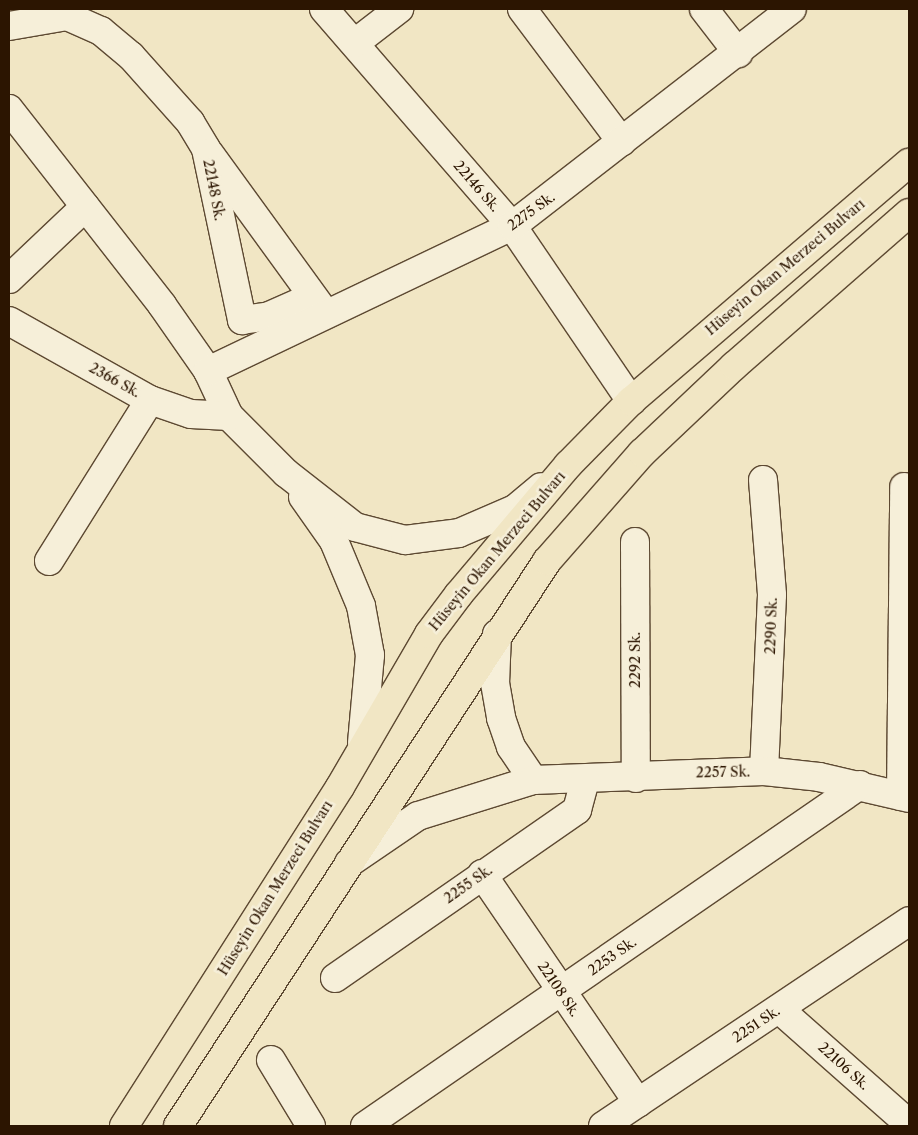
<!DOCTYPE html>
<meta charset="utf-8">
<style>
body{margin:0}
#map{position:relative;width:918px;height:1135px;overflow:hidden;background:#f1e6c4;font-family:"Libre Caslon Text",serif}
div>[style]{position:absolute}
.roads{filter:drop-shadow(1px 0 #5d4932) drop-shadow(-1px 0 #5d4932) drop-shadow(0 1px #5d4932) drop-shadow(0 -1px #5d4932)}
.minor>*{height:28px;margin:-14px;padding:0 14px;transform-origin:14px;border-radius:14px;background:#f6efd9}
.major>*{height:28px;margin:-14px;padding:0 14px;transform-origin:14px;border-radius:14px;background:#f1e6c4}
span{translate:-50% -50%;white-space:nowrap;text-align:center;line-height:1.15;-webkit-text-stroke:5px #f6efd9;paint-order:stroke}
.street-label{font-size:14px;color:#2c1501}
.frame{position:absolute;inset:0;border:10px solid #2c1501;pointer-events:none}
</style>
<div id="map">
<div class="roads">
<div class="minor">
<i style="left:324px;top:9px;width:287px;rotate:49.1deg"></i>
<i style="left:512px;top:226px;width:212px;rotate:55.8deg"></i>
<i style="left:522px;top:9px;width:166px;rotate:53.1deg"></i>
<i style="left:704px;top:9px;width:56px;rotate:52.3deg"></i>
<i style="left:67px;top:16px;width:37px;rotate:24deg"></i>
<i style="left:101px;top:31px;width:39px;rotate:40deg"></i>
<i style="left:131px;top:56px;width:89px;rotate:48.2deg"></i>
<i style="left:190px;top:122px;width:31px;rotate:59deg"></i>
<i style="left:206px;top:149px;width:175px;rotate:78.1deg"></i>
<i style="left:242px;top:320px;width:27px;rotate:-8deg"></i>
<i style="left:269px;top:316px;width:47px;rotate:-23.8deg"></i>
<i style="left:9px;top:26px;width:59px;rotate:-9.8deg"></i>
<i style="left:67px;top:16px;width:9px;rotate:-54deg"></i>
<i style="left:355px;top:43px;width:56px;rotate:-37.7deg"></i>
<i style="left:9px;top:109px;width:249px;rotate:52deg"></i>
<i style="left:162px;top:305px;width:80px;rotate:55.1deg"></i>
<i style="left:208px;top:371px;width:50px;rotate:65deg"></i>
<i style="left:229px;top:416px;width:81px;rotate:45deg"></i>
<i style="left:286px;top:473px;width:88px;rotate:38deg"></i>
<i style="left:355px;top:527px;width:52px;rotate:14.6deg"></i>
<i style="left:405px;top:540px;width:54px;rotate:-7.4deg"></i>
<i style="left:459px;top:533px;width:61px;rotate:-23.2deg"></i>
<i style="left:515px;top:509px;width:34px;rotate:-40deg"></i>
<i style="left:209px;top:153px;width:194px;rotate:54deg"></i>
<i style="left:9px;top:279px;width:105px;rotate:-43.5deg"></i>
<i style="left:9px;top:321px;width:162px;rotate:29.3deg"></i>
<i style="left:150px;top:400px;width:43px;rotate:18.9deg"></i>
<i style="left:191px;top:414px;width:38px;rotate:3deg"></i>
<i style="left:208px;top:371px;width:337px;rotate:-25.5deg"></i>
<i style="left:512px;top:226px;width:354px;rotate:-37.8deg"></i>
<i style="left:763px;top:480px;width:115px;rotate:85.5deg"></i>
<i style="left:772px;top:595px;width:176px;rotate:92.6deg"></i>
<i style="left:303px;top:497px;width:54px;rotate:54.8deg"></i>
<i style="left:334px;top:541px;width:70px;rotate:67.4deg"></i>
<i style="left:361px;top:606px;width:50px;rotate:79.6deg"></i>
<i style="left:370px;top:655px;width:88px;rotate:95.2deg"></i>
<i style="left:635px;top:542px;width:236px;rotate:89.8deg"></i>
<i style="left:49px;top:561px;width:190px;rotate:-57.9deg"></i>
<i style="left:497px;top:634px;width:49px;rotate:92.3deg"></i>
<i style="left:495px;top:683px;width:36px;rotate:80deg"></i>
<i style="left:501px;top:718px;width:31px;rotate:71deg"></i>
<i style="left:511px;top:747px;width:40px;rotate:56deg"></i>
<i style="left:901px;top:796px;width:309px;rotate:-89.4deg"></i>
<i style="left:349px;top:863px;width:83px;rotate:-34.3deg"></i>
<i style="left:418px;top:816px;width:121px;rotate:-17.4deg"></i>
<i style="left:533px;top:780px;width:231px;rotate:-2.2deg"></i>
<i style="left:764px;top:771px;width:55px;rotate:6.2deg"></i>
<i style="left:819px;top:777px;width:92px;rotate:13.1deg"></i>
<i style="left:482px;top:874px;width:277px;rotate:55.7deg"></i>
<i style="left:335px;top:978px;width:295px;rotate:-34.8deg"></i>
<i style="left:577px;top:810px;width:31px;rotate:-75deg"></i>
<i style="left:779px;top:1009px;width:174px;rotate:41.5deg"></i>
<i style="left:271px;top:1060px;width:77px;rotate:58.8deg"></i>
<i style="left:365px;top:1126px;width:601px;rotate:-34.56deg"></i>
<i style="left:603px;top:1126px;width:368px;rotate:-33.8deg"></i>
</div>
<div class="major">
<i style="left:124px;top:1126px;width:402px;rotate:-57.5deg"></i>
<i style="left:340px;top:787px;width:177px;rotate:-59.8deg"></i>
<i style="left:429px;top:634px;width:50px;rotate:-53.1deg"></i>
<i style="left:459px;top:594px;width:169px;rotate:-49.8deg"></i>
<i style="left:568px;top:465px;width:90px;rotate:-45.5deg"></i>
<i style="left:631px;top:401px;width:366px;rotate:-40.6deg"></i>
<i style="left:178px;top:1126px;width:675px;rotate:-56.85deg"></i>
<i style="left:547px;top:561px;width:144px;rotate:-48.7deg"></i>
<i style="left:642px;top:453px;width:127px;rotate:-43.4deg"></i>
<i style="left:734px;top:366px;width:232px;rotate:-41.2deg"></i>
</div>
</div>
<div class="street-label">
<span style="left:477px;top:186px;rotate:49deg">22146 Sk.</span>
<span style="left:214px;top:190px;rotate:79deg">22148 Sk.</span>
<span style="left:531px;top:211px;rotate:-36deg">2275 Sk.</span>
<span style="left:785px;top:267px;rotate:-40deg">Hüseyin Okan Merzeci Bulvarı</span>
<span style="left:115px;top:380px;rotate:29deg">2366 Sk.</span>
<span style="left:497px;top:551px;rotate:-50deg">Hüseyin Okan Merzeci Bulvarı</span>
<span style="left:771px;top:626px;rotate:-88deg">2290 Sk.</span>
<span style="left:635px;top:660px;rotate:-90deg">2292 Sk.</span>
<span style="left:723px;top:772px;rotate:-1deg">2257 Sk.</span>
<span style="left:468px;top:884px;rotate:-35deg">2255 Sk.</span>
<span style="left:275px;top:888px;rotate:-58deg">Hüseyin Okan Merzeci Bulvarı</span>
<span style="left:612px;top:956px;rotate:-35deg">2253 Sk.</span>
<span style="left:559px;top:989px;rotate:56deg">22108 Sk.</span>
<span style="left:756px;top:1024px;rotate:-34deg">2251 Sk.</span>
<span style="left:844px;top:1066px;rotate:42deg">22106 Sk.</span>
</div>
<div class="frame"></div>
</div>
